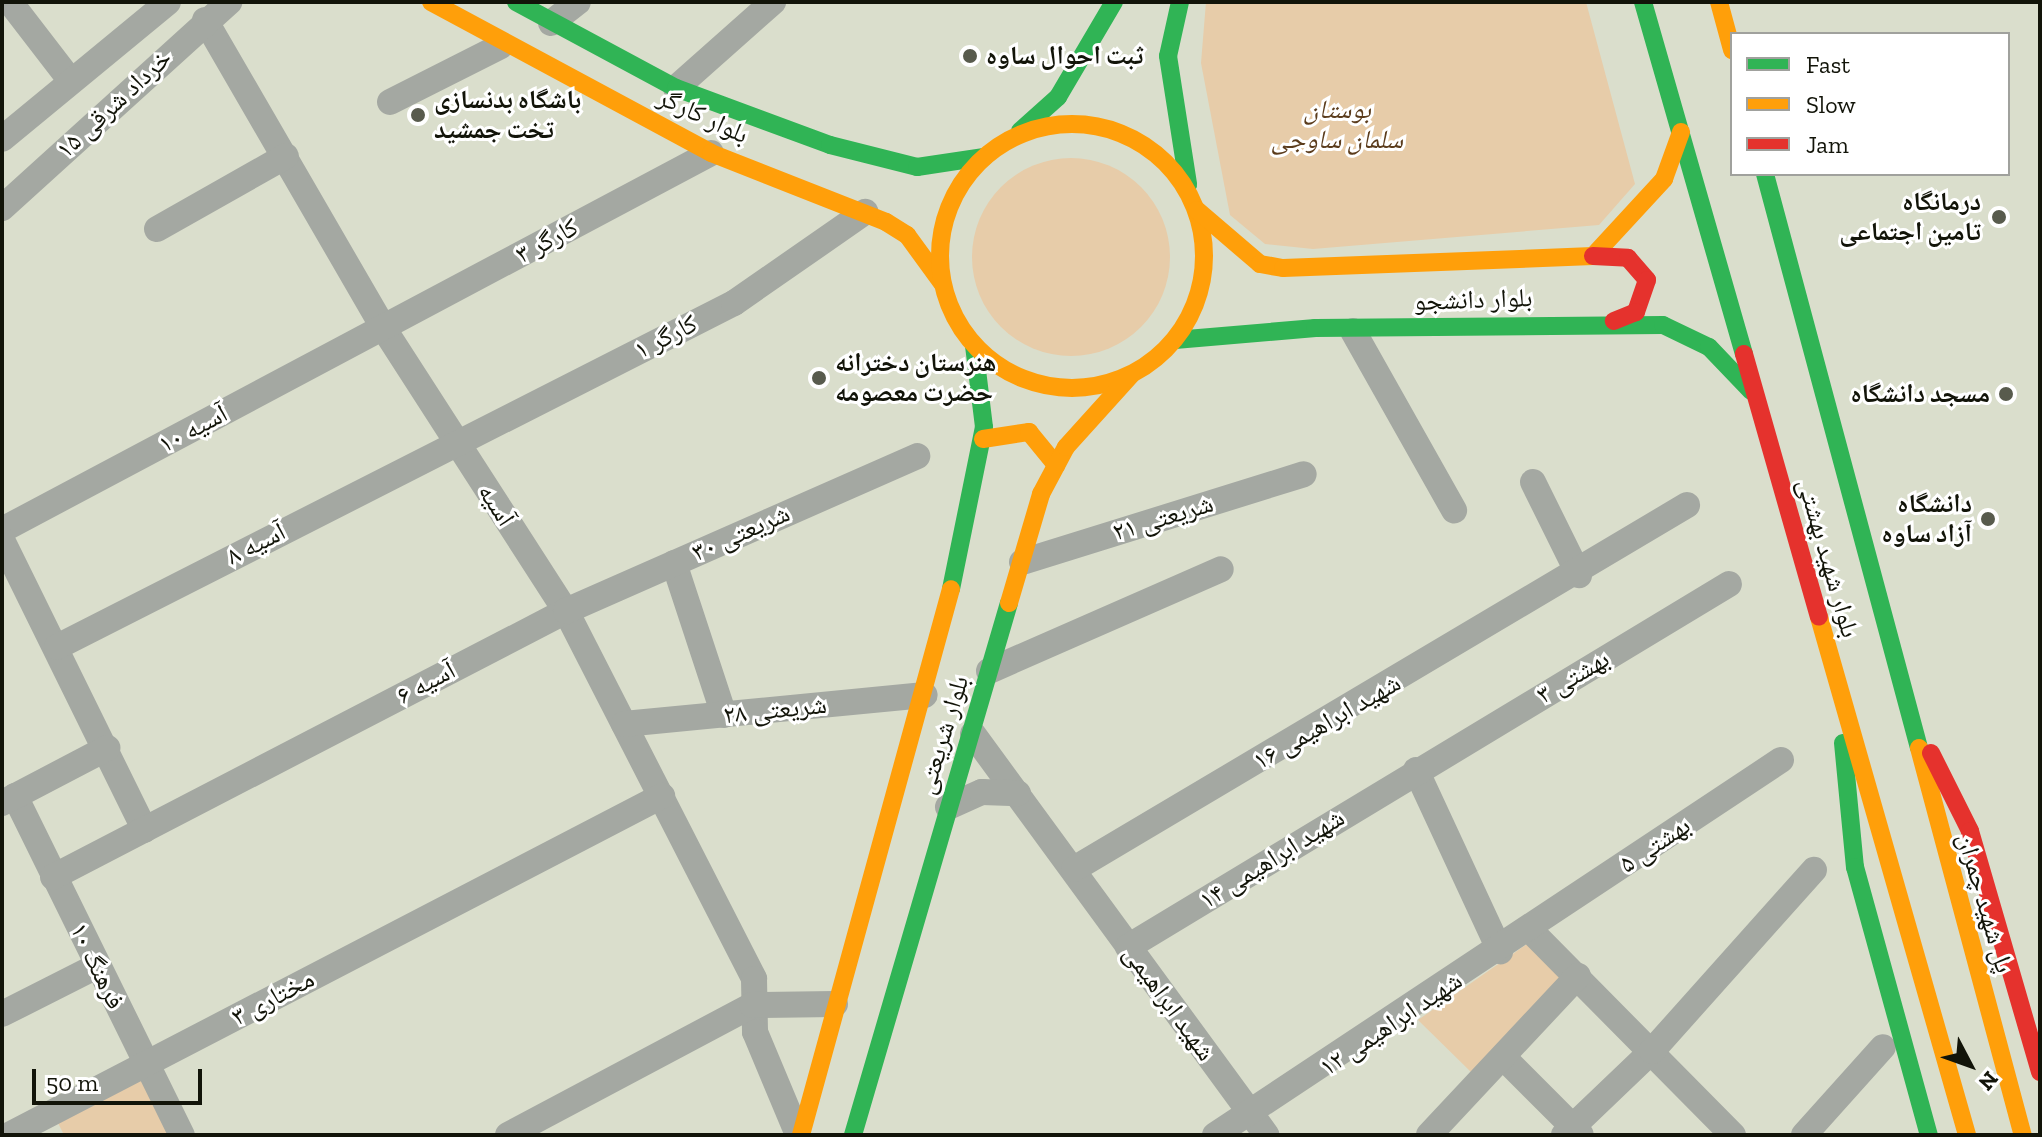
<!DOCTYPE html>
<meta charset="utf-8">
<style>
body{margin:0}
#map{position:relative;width:2042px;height:1137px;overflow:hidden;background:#dadecc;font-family:"Zilla Slab","Noto Naskh Arabic",serif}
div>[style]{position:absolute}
.green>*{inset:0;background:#e7cca9}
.round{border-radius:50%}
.street>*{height:26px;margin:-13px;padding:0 13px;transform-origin:13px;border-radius:13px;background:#a4a8a2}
.fast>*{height:18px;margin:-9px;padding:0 9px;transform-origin:9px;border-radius:9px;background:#30b455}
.slow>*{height:18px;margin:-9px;padding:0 9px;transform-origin:9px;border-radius:9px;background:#ff9f0a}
.slow>.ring{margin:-9px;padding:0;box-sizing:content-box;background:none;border:18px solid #ff9f0a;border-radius:50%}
.jam>*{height:18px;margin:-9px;padding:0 9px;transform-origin:9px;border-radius:9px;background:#e5322d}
.dots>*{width:22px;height:22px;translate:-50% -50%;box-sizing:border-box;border:4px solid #fff;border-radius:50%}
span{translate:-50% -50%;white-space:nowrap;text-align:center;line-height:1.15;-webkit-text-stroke:6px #fff;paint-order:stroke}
.poi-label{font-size:26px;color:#121409;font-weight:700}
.left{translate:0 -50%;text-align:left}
.right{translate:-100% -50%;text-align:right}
.street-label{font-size:26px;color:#121409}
.park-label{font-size:26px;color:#5b3c1c;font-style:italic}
.frame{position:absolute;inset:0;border:4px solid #121409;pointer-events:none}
.legend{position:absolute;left:1730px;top:32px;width:280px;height:144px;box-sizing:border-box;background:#fff;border:2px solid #a0a19d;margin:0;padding:10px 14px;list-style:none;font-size:24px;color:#121409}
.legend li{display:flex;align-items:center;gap:16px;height:40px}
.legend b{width:40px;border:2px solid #a0a19d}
.north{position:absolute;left:1930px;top:1025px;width:80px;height:80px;-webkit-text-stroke:6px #fff;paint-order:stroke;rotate:131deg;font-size:22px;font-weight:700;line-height:32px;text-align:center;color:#121409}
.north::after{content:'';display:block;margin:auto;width:28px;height:36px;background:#121409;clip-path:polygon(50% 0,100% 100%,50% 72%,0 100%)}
.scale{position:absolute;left:32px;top:1069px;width:170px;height:36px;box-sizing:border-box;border:4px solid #121409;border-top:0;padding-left:10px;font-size:24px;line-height:28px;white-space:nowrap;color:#121409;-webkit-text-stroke:6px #fff;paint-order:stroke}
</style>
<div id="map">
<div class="green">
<i style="clip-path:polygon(1206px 2px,1586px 2px,1635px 184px,1599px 225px,1313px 249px,1265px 244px,1230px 215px,1201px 63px)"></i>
<i class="round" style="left:972px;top:158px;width:198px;height:198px"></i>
<i style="clip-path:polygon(1530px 942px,1564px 977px,1472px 1073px,1418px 1020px)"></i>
<i style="clip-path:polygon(140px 1079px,171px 1135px,64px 1135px,58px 1123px)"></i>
</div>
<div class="street">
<i style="left:10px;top:2px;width:98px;rotate:52.4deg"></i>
<i style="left:205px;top:20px;width:357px;rotate:59.9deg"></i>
<i style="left:384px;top:329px;width:336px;rotate:57.2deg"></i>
<i style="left:566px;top:611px;width:413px;rotate:62.9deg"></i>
<i style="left:754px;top:979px;width:53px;rotate:88.9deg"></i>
<i style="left:755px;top:1032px;width:112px;rotate:67.3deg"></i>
<i style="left:551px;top:23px;width:34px;rotate:-38deg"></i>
<i style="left:676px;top:88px;width:130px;rotate:-41.6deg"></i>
<i style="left:390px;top:102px;width:124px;rotate:-26.8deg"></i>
<i style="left:2px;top:139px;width:215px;rotate:-39.5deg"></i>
<i style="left:2px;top:208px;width:307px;rotate:-42.2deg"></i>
<i style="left:157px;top:229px;width:148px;rotate:-29.5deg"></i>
<i style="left:1353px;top:331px;width:206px;rotate:60.6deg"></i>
<i style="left:1533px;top:482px;width:104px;rotate:63.7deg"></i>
<i style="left:2px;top:530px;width:803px;rotate:-28deg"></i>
<i style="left:2px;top:540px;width:323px;rotate:63.8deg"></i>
<i style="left:1022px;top:562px;width:295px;rotate:-17.3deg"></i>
<i style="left:674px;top:563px;width:160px;rotate:71.8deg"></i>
<i style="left:57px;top:647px;width:759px;rotate:-26.94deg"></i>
<i style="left:734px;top:303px;width:160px;rotate:-34.8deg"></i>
<i style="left:989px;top:671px;width:253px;rotate:-23.7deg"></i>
<i style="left:624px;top:724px;width:302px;rotate:-5.5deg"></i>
<i style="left:973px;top:734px;width:497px;rotate:53.8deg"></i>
<i style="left:1416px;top:770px;width:200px;rotate:65.1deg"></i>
<i style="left:15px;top:796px;width:378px;rotate:63.8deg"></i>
<i style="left:2px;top:803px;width:119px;rotate:-27.6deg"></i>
<i style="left:948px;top:807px;width:37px;rotate:-24deg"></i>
<i style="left:982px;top:792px;width:36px;rotate:2deg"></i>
<i style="left:1074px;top:869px;width:713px;rotate:-30.7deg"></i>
<i style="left:53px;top:877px;width:578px;rotate:-27.41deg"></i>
<i style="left:566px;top:611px;width:384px;rotate:-23.8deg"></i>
<i style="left:1529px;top:929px;width:290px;rotate:45.3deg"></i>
<i style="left:1128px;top:947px;width:702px;rotate:-31.13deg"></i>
<i style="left:2px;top:1014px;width:106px;rotate:-26.8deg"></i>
<i style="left:1505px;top:1059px;width:107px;rotate:45deg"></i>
<i style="left:9px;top:1135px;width:736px;rotate:-27.44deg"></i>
<i style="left:508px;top:1135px;width:276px;rotate:-28deg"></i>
<i style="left:752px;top:1005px;width:83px;rotate:-0.7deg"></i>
<i style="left:1215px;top:1135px;width:679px;rotate:-33.53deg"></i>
<i style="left:1429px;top:1135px;width:218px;rotate:-46.9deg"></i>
<i style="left:1564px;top:1135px;width:122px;rotate:-43.7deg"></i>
<i style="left:1652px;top:1051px;width:243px;rotate:-48.2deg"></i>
<i style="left:1804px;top:1135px;width:118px;rotate:-48.1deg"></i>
</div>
<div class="fast">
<i style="left:516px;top:2px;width:182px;rotate:28.3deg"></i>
<i style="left:676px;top:88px;width:164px;rotate:20.3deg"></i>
<i style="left:830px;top:145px;width:90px;rotate:14.2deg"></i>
<i style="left:917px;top:167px;width:68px;rotate:-8.5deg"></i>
<i style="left:1180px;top:2px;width:55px;rotate:102.5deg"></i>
<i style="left:1168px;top:56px;width:130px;rotate:81.1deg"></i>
<i style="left:1643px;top:2px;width:366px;rotate:74deg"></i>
<i style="left:1020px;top:131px;width:51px;rotate:-41.8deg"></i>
<i style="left:1058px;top:97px;width:110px;rotate:-59.5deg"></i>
<i style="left:1765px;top:174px;width:594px;rotate:74.98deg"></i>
<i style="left:1175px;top:340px;width:141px;rotate:-4.9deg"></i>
<i style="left:1315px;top:328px;width:348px;rotate:-0.5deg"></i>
<i style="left:1663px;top:325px;width:51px;rotate:25.6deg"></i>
<i style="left:1709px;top:347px;width:61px;rotate:46.3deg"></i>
<i style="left:951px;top:589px;width:165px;rotate:-78.5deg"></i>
<i style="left:984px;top:427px;width:82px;rotate:-97deg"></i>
<i style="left:1843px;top:743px;width:125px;rotate:84.5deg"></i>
<i style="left:1855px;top:867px;width:278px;rotate:74.6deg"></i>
<i style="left:853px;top:1135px;width:554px;rotate:-73.66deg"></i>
</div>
<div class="slow">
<i style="left:431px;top:2px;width:318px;rotate:28.3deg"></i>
<i style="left:711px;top:153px;width:188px;rotate:21.5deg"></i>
<i style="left:886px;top:222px;width:25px;rotate:32deg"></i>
<i style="left:907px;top:235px;width:59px;rotate:53.9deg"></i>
<i style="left:1719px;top:2px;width:50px;rotate:74.8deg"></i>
<i class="ring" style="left:940px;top:124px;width:246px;height:246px"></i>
<i style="left:1197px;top:210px;width:83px;rotate:40.6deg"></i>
<i style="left:1260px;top:264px;width:23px;rotate:10deg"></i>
<i style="left:1283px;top:268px;width:310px;rotate:-2.2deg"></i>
<i style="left:1593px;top:256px;width:105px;rotate:-47.3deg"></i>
<i style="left:1664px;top:179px;width:50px;rotate:-70.1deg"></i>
<i style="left:983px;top:439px;width:47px;rotate:-8.7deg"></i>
<i style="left:1029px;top:432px;width:43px;rotate:50.7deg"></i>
<i style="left:1009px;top:603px;width:114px;rotate:-73.6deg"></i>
<i style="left:1041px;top:494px;width:53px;rotate:-62deg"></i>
<i style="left:1066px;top:447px;width:97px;rotate:-47.9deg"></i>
<i style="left:1819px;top:617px;width:539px;rotate:74.05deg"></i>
<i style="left:1919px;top:748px;width:401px;rotate:75deg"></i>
<i style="left:801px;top:1135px;width:566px;rotate:-74.64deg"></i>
</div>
<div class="jam">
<i style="left:1593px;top:256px;width:35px;rotate:3deg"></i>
<i style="left:1628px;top:258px;width:29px;rotate:49deg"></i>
<i style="left:1647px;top:280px;width:34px;rotate:109deg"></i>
<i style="left:1636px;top:312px;width:24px;rotate:158deg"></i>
<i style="left:1744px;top:354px;width:273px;rotate:74.1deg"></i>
<i style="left:1931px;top:753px;width:87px;rotate:63.4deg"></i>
<i style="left:1970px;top:831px;width:251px;rotate:73.8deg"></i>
</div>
<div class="dots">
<i style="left:970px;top:56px;background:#585b4d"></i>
<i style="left:418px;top:115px;background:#585b4d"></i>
<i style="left:1999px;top:217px;background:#585b4d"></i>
<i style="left:819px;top:378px;background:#585b4d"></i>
<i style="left:2006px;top:394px;background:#585b4d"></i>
<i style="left:1988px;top:519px;background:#585b4d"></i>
</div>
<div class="poi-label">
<span class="left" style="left:986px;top:56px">ثبت احوال ساوه</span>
<span class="left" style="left:434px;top:115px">باشگاه بدنسازی<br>تخت جمشید</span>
<span class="right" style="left:1981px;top:217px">درمانگاه<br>تامین اجتماعی</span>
<span class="left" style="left:835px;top:378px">هنرستان دخترانه<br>حضرت معصومه</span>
<span class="right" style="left:1990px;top:394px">مسجد دانشگاه</span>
<span class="right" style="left:1972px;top:519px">دانشگاه<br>آزاد ساوه</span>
</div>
<div class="street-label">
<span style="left:114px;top:104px;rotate:-43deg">۱۵ خرداد شرقی</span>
<span style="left:703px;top:116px;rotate:25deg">بلوار کارگر</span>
<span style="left:547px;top:241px;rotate:-28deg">کارگر ۳</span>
<span style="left:1473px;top:300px;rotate:-2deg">بلوار دانشجو</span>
<span style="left:666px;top:337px;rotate:-27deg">کارگر ۱</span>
<span style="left:193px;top:429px;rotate:-28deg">آسیه ۱۰</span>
<span style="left:496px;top:505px;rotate:57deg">آسیه</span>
<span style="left:1163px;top:518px;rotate:-17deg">شریعتی ۲۱</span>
<span style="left:741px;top:533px;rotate:-24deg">شریعتی ۳۰</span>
<span style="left:256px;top:544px;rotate:-27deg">آسیه ۸</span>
<span style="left:1828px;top:558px;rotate:74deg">بلوار شهید بهشتی</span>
<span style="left:1573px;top:677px;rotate:-31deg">بهشتی ۳</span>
<span style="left:426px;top:683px;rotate:-28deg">آسیه ۶</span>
<span style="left:775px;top:710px;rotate:-6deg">شریعتی ۲۸</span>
<span style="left:1327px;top:722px;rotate:-30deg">شهید ابراهیمی ۱۶</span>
<span style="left:943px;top:735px;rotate:-73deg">بلوار شریعتی</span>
<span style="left:1655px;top:845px;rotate:-34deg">بهشتی ۵</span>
<span style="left:1272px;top:859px;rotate:-32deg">شهید ابراهیمی ۱۴</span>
<span style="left:1985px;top:903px;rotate:74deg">پل شهید چمران</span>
<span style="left:97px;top:966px;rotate:64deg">فرهنگ ۱۰</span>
<span style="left:273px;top:998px;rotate:-28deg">مختاری ۳</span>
<span style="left:1169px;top:1003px;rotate:54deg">شهید ابراهیمی</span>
<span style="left:1391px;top:1024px;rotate:-34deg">شهید ابراهیمی ۱۲</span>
</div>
<div class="park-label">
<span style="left:1337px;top:125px">بوستان<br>سلمان ساوجی</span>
</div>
<div class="frame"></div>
<ul class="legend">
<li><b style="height:10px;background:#30b455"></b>Fast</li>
<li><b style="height:10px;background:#ff9f0a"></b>Slow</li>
<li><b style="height:10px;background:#e5322d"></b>Jam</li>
</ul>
<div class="north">N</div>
<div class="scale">50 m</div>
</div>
